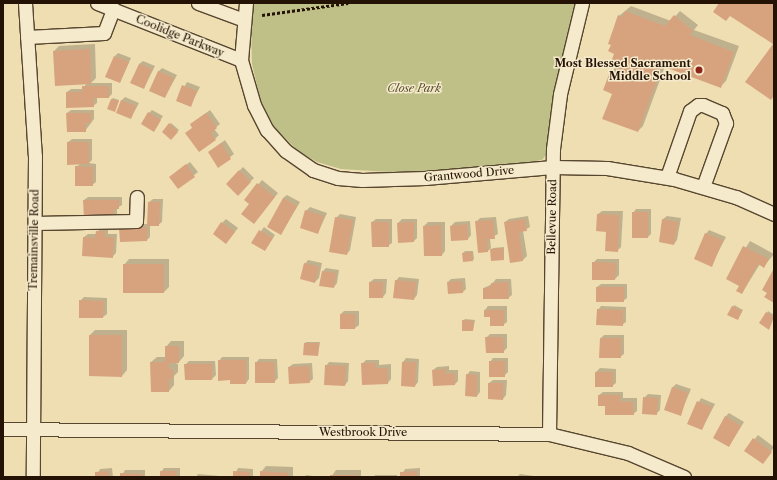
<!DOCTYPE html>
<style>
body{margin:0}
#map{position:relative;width:777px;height:480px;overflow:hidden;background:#efdeb1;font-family:"Libre Caslon Text",serif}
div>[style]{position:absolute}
.green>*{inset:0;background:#bec088}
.shadow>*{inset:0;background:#0003}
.building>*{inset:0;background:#d7a37f}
.path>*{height:2.5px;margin-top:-1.25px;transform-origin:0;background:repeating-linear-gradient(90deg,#241304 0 3px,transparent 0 5px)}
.roads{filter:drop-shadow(1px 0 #57462f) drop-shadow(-1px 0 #57462f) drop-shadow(0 1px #57462f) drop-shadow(0 -1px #57462f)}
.minor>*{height:13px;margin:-6.5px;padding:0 6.5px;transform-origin:6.5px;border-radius:6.5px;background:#f5eacc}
.dots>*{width:11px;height:11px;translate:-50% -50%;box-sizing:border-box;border:2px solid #f5eacc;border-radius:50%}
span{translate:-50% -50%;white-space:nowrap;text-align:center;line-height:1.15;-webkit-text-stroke:3px #f5eacc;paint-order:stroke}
.street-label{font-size:11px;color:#241304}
.poi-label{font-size:11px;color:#241304;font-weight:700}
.right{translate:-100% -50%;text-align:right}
.park-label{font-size:11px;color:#5a5032;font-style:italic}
.frame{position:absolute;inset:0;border:4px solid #241304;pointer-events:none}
</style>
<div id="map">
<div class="green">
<i style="clip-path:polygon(254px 3px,576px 3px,546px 155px,542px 160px,531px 162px,436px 171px,389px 172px,341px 169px,317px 162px,298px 151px,274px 127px,260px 99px,252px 64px,251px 25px)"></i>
</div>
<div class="shadow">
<i style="clip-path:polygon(631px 6px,671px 21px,680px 11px,698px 25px,694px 30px,739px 46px,726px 81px,720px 87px,665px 66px,643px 126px,638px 131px,613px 93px,611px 72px,617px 66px,616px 53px,619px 16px)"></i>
<i style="clip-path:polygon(95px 44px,96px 78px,91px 83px,112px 83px,112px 94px,109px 97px,97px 97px,97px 103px,93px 106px,67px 92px,71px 89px,83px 89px,86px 84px,54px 51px,59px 46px)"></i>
<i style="clip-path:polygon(118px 53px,131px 58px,120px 82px,115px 56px)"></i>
<i style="clip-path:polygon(143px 61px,155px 66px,144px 88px,139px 64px)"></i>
<i style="clip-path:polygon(162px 68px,177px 75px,165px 97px,158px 72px)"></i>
<i style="clip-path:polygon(187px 82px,200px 87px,190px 106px,177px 100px)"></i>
<i style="clip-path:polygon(125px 97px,139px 103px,131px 118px,121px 101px)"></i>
<i style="clip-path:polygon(113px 98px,119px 100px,114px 111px,112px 99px)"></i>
<i style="clip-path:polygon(71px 110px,94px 110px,94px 119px,85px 131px,67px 113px)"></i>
<i style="clip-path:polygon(152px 110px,163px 116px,154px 130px,149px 113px)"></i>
<i style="clip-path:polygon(210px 110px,220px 124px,214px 129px,219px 135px,215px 139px,193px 127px,195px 121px)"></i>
<i style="clip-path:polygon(171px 123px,179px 130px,171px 138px,163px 132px)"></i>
<i style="clip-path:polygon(72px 139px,92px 139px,92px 160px,89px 163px,96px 164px,96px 182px,92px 185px,76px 167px,80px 164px,68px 142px)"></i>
<i style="clip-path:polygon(225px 140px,234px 154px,219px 166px,209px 152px)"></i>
<i style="clip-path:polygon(190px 162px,198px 172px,178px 188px,170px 177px)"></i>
<i style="clip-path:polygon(243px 167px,254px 178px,238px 194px,227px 184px)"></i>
<i style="clip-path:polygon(262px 180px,278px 193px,257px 219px,251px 204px,245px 200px)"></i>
<i style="clip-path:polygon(287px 195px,300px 202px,281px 234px,283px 198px)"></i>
<i style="clip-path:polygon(88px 197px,122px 197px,122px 205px,117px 208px,117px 214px,114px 218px,84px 200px)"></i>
<i style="clip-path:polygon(153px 199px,163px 199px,162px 222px,158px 225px,150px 225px,150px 237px,147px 240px,120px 228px,124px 225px,148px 224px,149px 202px)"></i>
<i style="clip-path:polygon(310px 207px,327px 213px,318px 233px,306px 211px)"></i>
<i style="clip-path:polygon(636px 209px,651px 209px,651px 234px,648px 237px,633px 213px)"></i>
<i style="clip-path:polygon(602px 211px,623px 211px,621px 247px,617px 251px,598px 214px)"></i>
<i style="clip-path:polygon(340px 214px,356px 217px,350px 250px,347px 254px,336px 218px)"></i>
<i style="clip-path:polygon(528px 216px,530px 227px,523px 231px,527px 256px,523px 260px,511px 261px,505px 222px,509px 219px)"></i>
<i style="clip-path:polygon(667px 216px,681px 218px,677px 240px,674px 244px,663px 219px)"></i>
<i style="clip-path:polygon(496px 217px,498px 234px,490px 238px,491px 248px,487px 252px,476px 222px,480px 218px)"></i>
<i style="clip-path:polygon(226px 219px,238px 228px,226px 243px,222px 223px)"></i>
<i style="clip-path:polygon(376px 219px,392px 219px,392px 243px,388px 246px,372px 222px)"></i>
<i style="clip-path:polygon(402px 219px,417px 219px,417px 238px,414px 241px,398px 223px)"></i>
<i style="clip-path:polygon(470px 221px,471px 235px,468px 239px,451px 226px,455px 222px)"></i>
<i style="clip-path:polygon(428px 222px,445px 222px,445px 251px,442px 255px,424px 226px)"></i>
<i style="clip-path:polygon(264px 227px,275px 235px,265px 250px,253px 242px)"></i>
<i style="clip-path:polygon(100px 228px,108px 228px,108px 234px,117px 234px,116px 253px,112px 257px,84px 237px,88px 234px,97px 234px)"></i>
<i style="clip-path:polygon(709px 230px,726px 237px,711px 266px,706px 234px)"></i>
<i style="clip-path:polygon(750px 241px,774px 254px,764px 266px,760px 264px,742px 293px,740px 286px,727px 278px)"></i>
<i style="clip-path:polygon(504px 247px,504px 259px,491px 250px,493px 248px)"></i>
<i style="clip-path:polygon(465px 251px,473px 251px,474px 259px,472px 261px,463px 253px)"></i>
<i style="clip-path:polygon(129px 259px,169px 259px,169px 287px,164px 292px,124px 265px)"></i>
<i style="clip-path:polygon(597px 259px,619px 259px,619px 275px,615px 279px,593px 279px,593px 263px)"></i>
<i style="clip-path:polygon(308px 260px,322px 263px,319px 278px,315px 282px,305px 264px)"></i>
<i style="clip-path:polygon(326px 268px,339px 270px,337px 283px,334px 287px,323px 271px)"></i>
<i style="clip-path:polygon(399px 277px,419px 279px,417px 295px,414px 299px,396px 281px)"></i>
<i style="clip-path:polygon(465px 278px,466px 289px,463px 292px,448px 282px,451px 279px)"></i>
<i style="clip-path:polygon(374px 279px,387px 279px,386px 293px,383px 297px,370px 282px)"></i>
<i style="clip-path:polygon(496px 279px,511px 279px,512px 295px,508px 298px,484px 288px,492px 284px)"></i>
<i style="clip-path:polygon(601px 284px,627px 284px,627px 298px,623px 301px,597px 287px)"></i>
<i style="clip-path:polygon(84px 297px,107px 298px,107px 314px,103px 317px,80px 301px)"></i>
<i style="clip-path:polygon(734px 305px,743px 310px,738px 319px,733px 307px)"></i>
<i style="clip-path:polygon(488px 306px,507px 306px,507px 322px,503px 325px,485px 310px)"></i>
<i style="clip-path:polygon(601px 306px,626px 307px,626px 322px,622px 325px,598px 310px)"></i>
<i style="clip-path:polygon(344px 311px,359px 311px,359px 325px,355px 328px,341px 314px)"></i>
<i style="clip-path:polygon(768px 311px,774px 315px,770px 327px,767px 313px)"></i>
<i style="clip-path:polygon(465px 319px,475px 320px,473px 330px,463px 321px)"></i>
<i style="clip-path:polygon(95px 330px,127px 330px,127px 370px,122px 376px,90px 335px)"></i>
<i style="clip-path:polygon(490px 334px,507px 334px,507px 348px,503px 352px,486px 338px)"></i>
<i style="clip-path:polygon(604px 335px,624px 335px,624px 354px,620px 357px,601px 338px)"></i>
<i style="clip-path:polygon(171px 341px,184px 341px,184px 356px,179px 362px,174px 362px,178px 364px,178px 372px,174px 376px,174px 385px,169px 391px,151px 362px,157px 357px,166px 357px,166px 347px)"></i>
<i style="clip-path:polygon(306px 342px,320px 342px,318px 355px,305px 343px)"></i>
<i style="clip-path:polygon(222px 357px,249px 357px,249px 379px,246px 383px,231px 379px,219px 361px)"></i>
<i style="clip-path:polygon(406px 358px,419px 359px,418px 382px,415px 386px,403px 362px)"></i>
<i style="clip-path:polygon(493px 358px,508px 358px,508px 372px,504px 376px,490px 362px)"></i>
<i style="clip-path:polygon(259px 359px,277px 359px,278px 378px,274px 382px,256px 363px)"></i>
<i style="clip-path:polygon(366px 360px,379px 360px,379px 365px,391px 364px,391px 379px,388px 383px,362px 364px)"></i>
<i style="clip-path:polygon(189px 361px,215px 361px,216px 375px,212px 379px,186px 379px,185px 365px)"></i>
<i style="clip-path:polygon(329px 362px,349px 363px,348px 381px,345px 385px,326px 366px)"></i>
<i style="clip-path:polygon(312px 363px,313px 379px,309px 382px,289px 367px,293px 364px)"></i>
<i style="clip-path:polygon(449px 366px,449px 370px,458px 370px,458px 381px,455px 384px,433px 370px,437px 367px)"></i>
<i style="clip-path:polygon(600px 368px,616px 369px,616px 383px,612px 386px,596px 372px)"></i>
<i style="clip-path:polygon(470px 371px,480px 372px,480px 392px,477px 396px,467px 375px)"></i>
<i style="clip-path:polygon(493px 380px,507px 380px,506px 395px,503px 399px,489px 383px)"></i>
<i style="clip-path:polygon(676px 384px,691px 389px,680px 415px,672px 388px)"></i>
<i style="clip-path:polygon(603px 392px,623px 392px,623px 398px,637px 398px,637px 411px,633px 414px,606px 405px,599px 395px)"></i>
<i style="clip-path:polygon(648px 394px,661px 395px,660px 410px,656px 414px,644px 398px)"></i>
<i style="clip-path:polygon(701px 398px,715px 404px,702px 429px,688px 423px)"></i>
<i style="clip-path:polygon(729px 413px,744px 422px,729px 446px,725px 417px)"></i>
<i style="clip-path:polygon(758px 435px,774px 447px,763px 463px,746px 450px)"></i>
<i style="clip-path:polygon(266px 466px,293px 467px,293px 477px,261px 477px,261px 472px)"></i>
<i style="clip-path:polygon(112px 468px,113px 477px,96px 477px,100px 469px)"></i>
<i style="clip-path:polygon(164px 468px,180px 468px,180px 477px,161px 477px,161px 472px)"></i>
<i style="clip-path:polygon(238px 468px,253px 469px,253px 477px,234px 477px)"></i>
<i style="clip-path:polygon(420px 468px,420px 477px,401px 477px,405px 469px)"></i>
<i style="clip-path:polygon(125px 470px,145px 470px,145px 477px,121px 477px)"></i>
<i style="clip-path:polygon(336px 470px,361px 470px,361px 477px,331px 477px)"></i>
<i style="clip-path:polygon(198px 474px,220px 476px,220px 477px,196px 477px)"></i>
<i style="clip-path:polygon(520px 474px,534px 476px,534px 477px,517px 477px)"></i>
<i style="clip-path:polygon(306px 475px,321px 477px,305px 477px)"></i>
<i style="clip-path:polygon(375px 475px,397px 475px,397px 477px,374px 477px)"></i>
<i style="clip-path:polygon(468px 476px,468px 477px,444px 477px)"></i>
</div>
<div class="building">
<i style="clip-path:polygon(719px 3px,774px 3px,774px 96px,771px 100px,745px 82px,773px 44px,730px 16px,726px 21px,713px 12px)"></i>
<i style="clip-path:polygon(625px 11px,665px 26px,674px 15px,693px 31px,690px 35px,734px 52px,721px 88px,662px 66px,638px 132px,602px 119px,612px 94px,603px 90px,610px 72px,617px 75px,620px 68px,610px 64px,614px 54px,608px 51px,611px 45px,608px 44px,618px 15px,623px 17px)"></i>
<i style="clip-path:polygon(90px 49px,91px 84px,55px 86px,53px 51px)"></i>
<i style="clip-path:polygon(114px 56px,129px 62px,120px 83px,105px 77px)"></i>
<i style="clip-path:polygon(139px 64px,152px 69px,144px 89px,130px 83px)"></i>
<i style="clip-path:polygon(158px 71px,174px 78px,165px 98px,149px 91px)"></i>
<i style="clip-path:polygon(182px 85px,197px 91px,191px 107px,176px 101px)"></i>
<i style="clip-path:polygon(82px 86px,109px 86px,109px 98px,94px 98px,94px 107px,66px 108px,66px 92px,82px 92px)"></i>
<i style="clip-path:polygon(111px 99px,119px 101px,115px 112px,107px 109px)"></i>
<i style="clip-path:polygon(121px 100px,136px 106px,131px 119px,116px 113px)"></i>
<i style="clip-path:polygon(148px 112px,161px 120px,154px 132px,141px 124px)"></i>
<i style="clip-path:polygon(66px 113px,91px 113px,91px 123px,86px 123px,86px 132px,67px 132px)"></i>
<i style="clip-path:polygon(206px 113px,217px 128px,211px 133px,216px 140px,199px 152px,185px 133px,192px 128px,190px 124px)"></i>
<i style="clip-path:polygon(169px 123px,178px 132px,171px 140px,162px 132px)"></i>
<i style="clip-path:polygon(67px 142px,89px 142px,89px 164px,67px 165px)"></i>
<i style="clip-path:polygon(221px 143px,231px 159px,218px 168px,208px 152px)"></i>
<i style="clip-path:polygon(186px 164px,195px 177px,178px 189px,169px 177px)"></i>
<i style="clip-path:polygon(75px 166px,93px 167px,93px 186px,75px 186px)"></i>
<i style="clip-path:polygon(239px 170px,251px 182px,238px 196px,226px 184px)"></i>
<i style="clip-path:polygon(257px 183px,275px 197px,254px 224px,241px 214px,249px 204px,244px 200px)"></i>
<i style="clip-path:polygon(283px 198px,297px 206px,281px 235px,267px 227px)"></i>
<i style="clip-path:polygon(83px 200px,119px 200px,119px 209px,114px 209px,114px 219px,84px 219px)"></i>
<i style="clip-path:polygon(148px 202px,160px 202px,159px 226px,147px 226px)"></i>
<i style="clip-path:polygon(305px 210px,324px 216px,318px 234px,300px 228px)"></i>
<i style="clip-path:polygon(632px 212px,648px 212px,648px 238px,632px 238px)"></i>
<i style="clip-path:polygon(597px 214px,619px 215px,618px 252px,605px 251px,606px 232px,596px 231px)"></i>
<i style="clip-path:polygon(335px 217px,353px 220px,347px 255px,329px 252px)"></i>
<i style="clip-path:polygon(525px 219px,527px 231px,519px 232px,523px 261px,510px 263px,504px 222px)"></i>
<i style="clip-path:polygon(662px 219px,678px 222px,674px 245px,659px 242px)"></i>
<i style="clip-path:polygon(493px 220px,495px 239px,487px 239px,488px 252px,478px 253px,475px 221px)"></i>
<i style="clip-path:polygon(221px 222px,235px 232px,226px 244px,213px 234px)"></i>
<i style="clip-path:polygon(371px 222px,389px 222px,389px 247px,372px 247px)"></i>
<i style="clip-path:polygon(414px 222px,414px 242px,398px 243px,397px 223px)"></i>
<i style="clip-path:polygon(467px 224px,468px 240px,451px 241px,450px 226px)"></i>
<i style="clip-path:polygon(441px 225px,442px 256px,424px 256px,423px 226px)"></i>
<i style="clip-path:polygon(147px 227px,147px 241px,120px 242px,119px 228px)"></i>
<i style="clip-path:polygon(259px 230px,273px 238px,265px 251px,251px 243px)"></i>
<i style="clip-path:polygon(96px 231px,105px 231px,105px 237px,114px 237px,113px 258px,82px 256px,83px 237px,95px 238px)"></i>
<i style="clip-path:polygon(705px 233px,723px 240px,712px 267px,694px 259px)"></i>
<i style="clip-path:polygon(743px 246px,769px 259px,764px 268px,758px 264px,742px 294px,736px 291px,739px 286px,726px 279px)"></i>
<i style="clip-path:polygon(503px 248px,504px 260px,491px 261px,490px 249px)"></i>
<i style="clip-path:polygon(472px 252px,473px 261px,463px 262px,462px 253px)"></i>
<i style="clip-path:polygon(592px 262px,616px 263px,615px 280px,592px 280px)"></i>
<i style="clip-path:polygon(304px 263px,319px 267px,315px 283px,300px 279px)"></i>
<i style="clip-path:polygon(123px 264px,164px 264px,164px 293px,123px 293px)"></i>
<i style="clip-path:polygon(773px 270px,774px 271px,774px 303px,764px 297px,767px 293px,762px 290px)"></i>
<i style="clip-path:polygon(322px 271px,336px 273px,334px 288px,319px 286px)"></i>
<i style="clip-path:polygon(395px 280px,416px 282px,414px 300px,393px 298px)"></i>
<i style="clip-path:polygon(462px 281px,463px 293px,448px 294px,447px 282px)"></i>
<i style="clip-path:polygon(369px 282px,383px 282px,383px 298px,369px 298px)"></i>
<i style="clip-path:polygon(508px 282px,509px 299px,483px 299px,483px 288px,491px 287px,491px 283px)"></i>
<i style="clip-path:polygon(596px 287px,624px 287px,624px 302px,596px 302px)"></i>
<i style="clip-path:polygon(79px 300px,104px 301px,103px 318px,79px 318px)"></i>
<i style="clip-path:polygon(732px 306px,742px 311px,738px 320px,727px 315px)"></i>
<i style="clip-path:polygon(597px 309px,623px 310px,623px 326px,596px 325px)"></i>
<i style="clip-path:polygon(484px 310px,504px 310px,504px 326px,490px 326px,490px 317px,484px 317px)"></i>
<i style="clip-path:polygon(766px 312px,774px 317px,769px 330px,759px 323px)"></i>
<i style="clip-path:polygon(340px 314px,355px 314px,355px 329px,340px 329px)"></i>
<i style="clip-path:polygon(462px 320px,474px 321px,473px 331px,462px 331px)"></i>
<i style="clip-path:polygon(89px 335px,122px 335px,122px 377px,89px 376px)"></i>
<i style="clip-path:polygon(485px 337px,503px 337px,504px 353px,486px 353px)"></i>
<i style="clip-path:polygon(600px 338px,621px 338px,621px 358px,599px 358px)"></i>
<i style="clip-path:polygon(304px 343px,319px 343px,318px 356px,303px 355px)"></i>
<i style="clip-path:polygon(165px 346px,179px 346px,179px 363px,169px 363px,169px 369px,173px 369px,173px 379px,169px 379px,169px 392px,151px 392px,150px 362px,165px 362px)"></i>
<i style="clip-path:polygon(218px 360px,246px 360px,246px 384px,230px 384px,230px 380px,218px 381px)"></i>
<i style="clip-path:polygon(489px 361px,505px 361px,505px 377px,489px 377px)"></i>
<i style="clip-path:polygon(255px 362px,274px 362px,275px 383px,255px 383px)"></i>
<i style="clip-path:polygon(402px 362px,416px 362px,415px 387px,401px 386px)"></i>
<i style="clip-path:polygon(361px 363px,375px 363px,376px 368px,387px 368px,388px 384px,362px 385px)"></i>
<i style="clip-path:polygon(184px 364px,212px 364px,212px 380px,185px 380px)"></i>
<i style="clip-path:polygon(325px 365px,346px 366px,345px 386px,324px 385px)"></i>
<i style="clip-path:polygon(309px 366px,310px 383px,289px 384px,288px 367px)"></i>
<i style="clip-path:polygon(446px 369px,446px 374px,455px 373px,455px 385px,433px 386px,432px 370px)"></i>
<i style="clip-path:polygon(595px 372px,613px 372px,613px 387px,595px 387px)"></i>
<i style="clip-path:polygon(466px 374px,477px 375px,477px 397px,465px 396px)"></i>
<i style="clip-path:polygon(488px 383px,503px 383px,503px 400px,488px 399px)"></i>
<i style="clip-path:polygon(672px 387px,688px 393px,681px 416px,664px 410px)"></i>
<i style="clip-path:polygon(598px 395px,620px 395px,620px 401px,633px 402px,634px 415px,605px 415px,605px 406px,598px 406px)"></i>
<i style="clip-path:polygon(643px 397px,658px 398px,657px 415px,642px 414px)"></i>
<i style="clip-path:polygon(697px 401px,712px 407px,702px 430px,687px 424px)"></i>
<i style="clip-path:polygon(725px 416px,741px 426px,729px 447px,713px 438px)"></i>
<i style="clip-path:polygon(753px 438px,772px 452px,763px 464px,744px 451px)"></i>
<i style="clip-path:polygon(109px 471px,109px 477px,95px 477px,95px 472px)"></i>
<i style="clip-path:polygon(160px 471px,176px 471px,177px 477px,160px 477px)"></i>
<i style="clip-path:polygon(233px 471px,250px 472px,249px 477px,233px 477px)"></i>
<i style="clip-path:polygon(260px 471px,288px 473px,288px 477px,260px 477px)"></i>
<i style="clip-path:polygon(417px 471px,417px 477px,400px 477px,400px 472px)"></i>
<i style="clip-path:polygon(120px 473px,142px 474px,142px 477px,120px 477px)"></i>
<i style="clip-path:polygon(330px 475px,356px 475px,356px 477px,330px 477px)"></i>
</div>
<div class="path">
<i style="left:262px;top:15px;width:87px;rotate:-7.9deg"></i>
</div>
<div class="roads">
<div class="minor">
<i style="left:25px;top:3px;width:153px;rotate:86.3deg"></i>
<i style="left:35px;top:156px;width:321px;rotate:90.4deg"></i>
<i style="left:97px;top:3px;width:155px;rotate:21.6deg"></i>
<i style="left:198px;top:3px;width:49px;rotate:20.3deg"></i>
<i style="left:246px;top:3px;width:57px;rotate:95deg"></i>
<i style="left:241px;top:60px;width:47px;rotate:73.9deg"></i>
<i style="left:254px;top:105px;width:28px;rotate:63deg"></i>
<i style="left:267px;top:130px;width:28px;rotate:48deg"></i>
<i style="left:286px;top:151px;width:33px;rotate:35deg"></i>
<i style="left:313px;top:170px;width:26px;rotate:18deg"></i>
<i style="left:338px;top:178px;width:24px;rotate:5deg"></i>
<i style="left:362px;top:180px;width:63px;rotate:-1.8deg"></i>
<i style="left:425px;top:178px;width:128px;rotate:-4.9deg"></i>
<i style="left:553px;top:167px;width:54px;rotate:1.1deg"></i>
<i style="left:607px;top:168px;width:68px;rotate:9.3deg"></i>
<i style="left:674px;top:179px;width:65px;rotate:16.2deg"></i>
<i style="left:736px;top:197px;width:42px;rotate:24.1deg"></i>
<i style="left:27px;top:37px;width:77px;rotate:-3deg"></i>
<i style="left:104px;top:33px;width:26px;rotate:-69deg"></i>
<i style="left:667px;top:177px;width:70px;rotate:-70.8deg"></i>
<i style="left:690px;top:111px;width:10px;rotate:-37deg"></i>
<i style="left:698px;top:105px;width:5px"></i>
<i style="left:703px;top:105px;width:21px;rotate:23deg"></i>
<i style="left:722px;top:113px;width:11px;rotate:68deg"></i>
<i style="left:726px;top:123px;width:68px;rotate:109.8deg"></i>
<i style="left:35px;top:223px;width:101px;rotate:-1.1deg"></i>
<i style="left:136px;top:221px;width:24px;rotate:-88deg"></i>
<i style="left:3px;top:429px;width:546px;rotate:0.52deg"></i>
<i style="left:549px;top:434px;width:81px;rotate:13.5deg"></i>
<i style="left:628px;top:453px;width:61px;rotate:23.2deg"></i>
<i style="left:549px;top:434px;width:285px;rotate:-89.2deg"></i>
<i style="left:553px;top:149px;width:55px;rotate:-82.7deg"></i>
<i style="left:560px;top:94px;width:94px;rotate:-76.4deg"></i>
</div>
</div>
<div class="dots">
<i style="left:699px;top:70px;background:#8f2418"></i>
</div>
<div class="street-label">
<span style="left:180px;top:36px;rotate:22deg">Coolidge Parkway</span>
<span style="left:469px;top:174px;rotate:-5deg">Grantwood Drive</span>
<span style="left:552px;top:217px;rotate:-89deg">Bellevue Road</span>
<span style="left:34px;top:240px;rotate:-89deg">Tremainsville Road</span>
<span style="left:363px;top:432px">Westbrook Drive</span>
</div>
<div class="poi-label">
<span class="right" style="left:691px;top:70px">Most Blessed Sacrament<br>Middle School</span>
</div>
<div class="park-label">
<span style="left:414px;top:88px">Close Park</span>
</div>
<div class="frame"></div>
</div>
